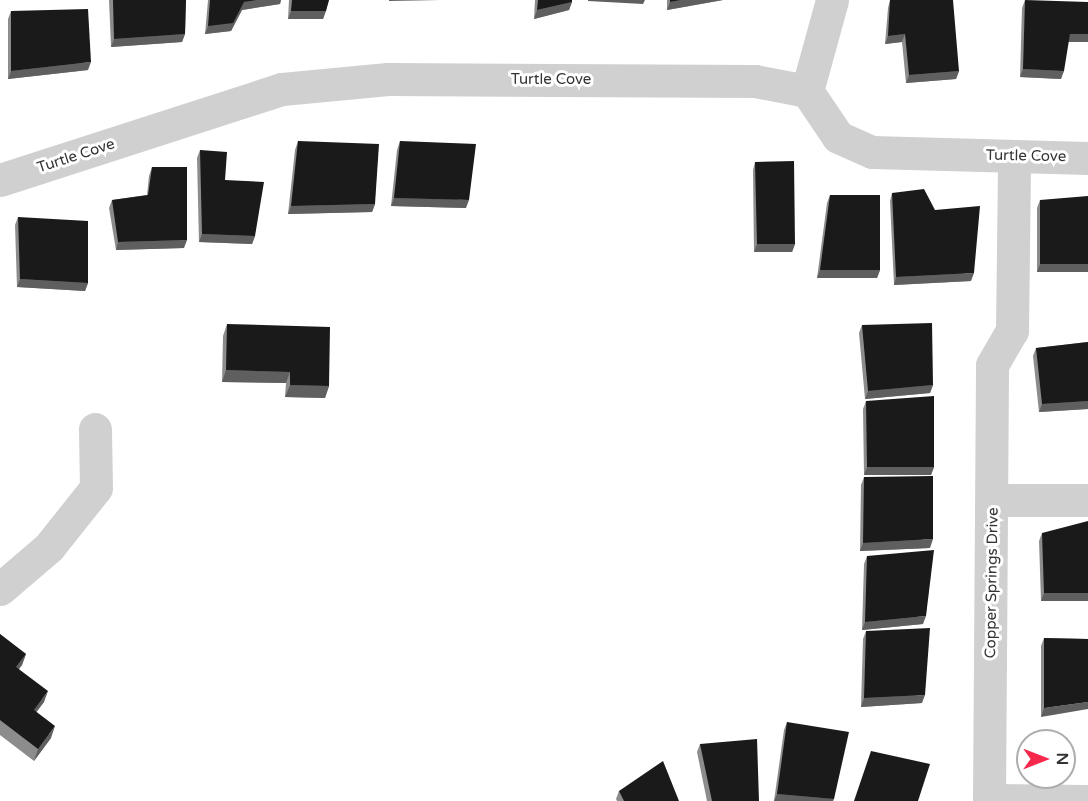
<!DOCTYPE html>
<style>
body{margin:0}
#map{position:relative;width:1088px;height:801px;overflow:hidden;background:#fff;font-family:"Varela Round",sans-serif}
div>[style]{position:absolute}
.minor>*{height:33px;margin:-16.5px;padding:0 16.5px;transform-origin:16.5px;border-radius:16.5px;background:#d0d0d0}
.wall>*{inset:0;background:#8c8c8c}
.shaded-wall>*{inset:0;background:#5f5f5f}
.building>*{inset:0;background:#1a1a1a}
span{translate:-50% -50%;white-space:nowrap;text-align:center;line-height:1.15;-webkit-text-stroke:6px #fff;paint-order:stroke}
.street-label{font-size:15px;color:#333}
.north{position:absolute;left:1016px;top:729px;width:60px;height:60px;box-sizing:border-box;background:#fff;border:2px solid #adadad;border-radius:50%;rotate:90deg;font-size:16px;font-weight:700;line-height:24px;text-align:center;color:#333}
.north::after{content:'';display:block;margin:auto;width:21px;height:27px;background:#f6294c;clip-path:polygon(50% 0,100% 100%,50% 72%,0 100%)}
</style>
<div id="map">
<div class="minor">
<i style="left:807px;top:91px;width:94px;rotate:-74.6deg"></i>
<i style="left:0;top:180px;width:296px;rotate:-17.9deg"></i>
<i style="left:282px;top:89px;width:106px;rotate:-5.4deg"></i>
<i style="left:388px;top:79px;width:367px;rotate:0.3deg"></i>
<i style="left:755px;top:81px;width:53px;rotate:10.9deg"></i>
<i style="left:807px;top:91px;width:55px;rotate:56deg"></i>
<i style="left:838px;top:137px;width:37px;rotate:24deg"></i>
<i style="left:872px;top:152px;width:216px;rotate:1.6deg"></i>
<i style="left:993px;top:500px;width:95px"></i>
<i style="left:0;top:589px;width:65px;rotate:-40.6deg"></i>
<i style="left:49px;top:547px;width:75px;rotate:-51.5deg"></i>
<i style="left:96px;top:488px;width:59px;rotate:-91deg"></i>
<i style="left:990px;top:800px;width:98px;rotate:0.6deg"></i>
<i style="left:989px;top:801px;width:436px;rotate:-89.6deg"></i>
<i style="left:992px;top:365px;width:39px;rotate:-60deg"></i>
<i style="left:1012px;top:331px;width:175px;rotate:-89.3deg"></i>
</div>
<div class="wall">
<i style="clip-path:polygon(109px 0,186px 0,185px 34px,182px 42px,111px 47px)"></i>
<i style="clip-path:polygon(208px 0,281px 0,280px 4px,242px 10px,231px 31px,205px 34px)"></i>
<i style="clip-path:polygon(289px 0,329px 0,323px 19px,288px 19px)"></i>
<i style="clip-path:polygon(535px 0,572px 0,572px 2px,569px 10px,534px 19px)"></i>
<i style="clip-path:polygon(667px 0,723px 0,667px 10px)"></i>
<i style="clip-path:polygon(890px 0,959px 71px,956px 79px,906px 83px,902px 42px,885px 44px,888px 8px)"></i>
<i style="clip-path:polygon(1025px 0,1088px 42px,1068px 42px,1061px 79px,1020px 77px,1022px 8px)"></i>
<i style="clip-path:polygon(11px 11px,88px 70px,8px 79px,8px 19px)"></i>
<i style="clip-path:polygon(298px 141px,375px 204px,372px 212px,288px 214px,295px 150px)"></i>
<i style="clip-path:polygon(400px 141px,466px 208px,391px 206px,397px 150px)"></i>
<i style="clip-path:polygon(200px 150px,225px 180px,255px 236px,252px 244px,199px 242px,197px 158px)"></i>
<i style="clip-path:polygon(755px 162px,795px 244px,792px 252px,754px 252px,753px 170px)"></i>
<i style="clip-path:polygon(152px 167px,184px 248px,116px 250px,109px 208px,112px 200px,147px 195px,149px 176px)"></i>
<i style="clip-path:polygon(892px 193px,971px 281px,894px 285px,890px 201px)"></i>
<i style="clip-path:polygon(830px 195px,880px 270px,877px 278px,817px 278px,827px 203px)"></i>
<i style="clip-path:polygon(1040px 200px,1088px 272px,1037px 272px,1037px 208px)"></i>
<i style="clip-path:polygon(18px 217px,88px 283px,85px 291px,17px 287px,15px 225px)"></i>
<i style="clip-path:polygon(227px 324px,329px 386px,325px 398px,285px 397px,286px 383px,222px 382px,223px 336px)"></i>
<i style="clip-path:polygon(862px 325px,933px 385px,930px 393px,865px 399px,859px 333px)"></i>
<i style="clip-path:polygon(1088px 342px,1088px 409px,1039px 412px,1033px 356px,1036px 348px)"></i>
<i style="clip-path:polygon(866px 401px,934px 467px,931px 475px,864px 475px,863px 409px)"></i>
<i style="clip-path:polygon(864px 477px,930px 548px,860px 551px,861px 485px)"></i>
<i style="clip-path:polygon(1042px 533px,1088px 601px,1041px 601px,1039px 541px)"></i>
<i style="clip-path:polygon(867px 556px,923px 624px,862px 630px,864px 564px)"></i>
<i style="clip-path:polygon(866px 631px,922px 703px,861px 707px,863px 639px)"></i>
<i style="clip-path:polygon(0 634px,26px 654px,22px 665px,19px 669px,44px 702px,36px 712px,51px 738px,34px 761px,0 735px)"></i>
<i style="clip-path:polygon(1044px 638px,1088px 639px,1041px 717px,1041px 646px)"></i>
<i style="clip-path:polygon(787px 722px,833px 801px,774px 801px,784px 730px)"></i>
<i style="clip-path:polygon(700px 744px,759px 801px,707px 801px,697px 752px)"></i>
<i style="clip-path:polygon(619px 791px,679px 801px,617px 801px,616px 799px)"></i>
</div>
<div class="shaded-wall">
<i style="clip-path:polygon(257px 0,281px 0,280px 4px,242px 10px,231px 31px,205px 34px,208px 26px,244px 2px)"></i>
<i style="clip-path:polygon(389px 0,440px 0,389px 1px)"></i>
<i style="clip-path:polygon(588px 0,645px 0,643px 4px,588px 1px)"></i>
<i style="clip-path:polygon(681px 0,723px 0,667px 10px,670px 2px)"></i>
<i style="clip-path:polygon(572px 2px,569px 10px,534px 19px,537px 10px)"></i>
<i style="clip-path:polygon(291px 11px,326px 11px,323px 19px,288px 19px)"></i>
<i style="clip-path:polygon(185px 34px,182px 42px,111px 47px,114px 39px)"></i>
<i style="clip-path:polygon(905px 34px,902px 42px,885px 44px,888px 36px)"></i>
<i style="clip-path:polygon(1070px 34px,1088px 34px,1088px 42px,1067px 42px)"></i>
<i style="clip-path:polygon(91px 62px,88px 70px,8px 79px,11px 71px)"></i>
<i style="clip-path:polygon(1023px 69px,1064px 71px,1061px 79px,1020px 77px)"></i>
<i style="clip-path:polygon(959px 71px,956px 79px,906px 83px,909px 75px)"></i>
<i style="clip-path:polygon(394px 198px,469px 200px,466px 208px,391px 206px)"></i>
<i style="clip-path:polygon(375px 204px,372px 212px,288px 214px,291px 206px)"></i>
<i style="clip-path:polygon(202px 234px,255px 236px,252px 244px,199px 242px)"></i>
<i style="clip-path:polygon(187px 240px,184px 248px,116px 250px,118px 242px)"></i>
<i style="clip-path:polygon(757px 244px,795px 244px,792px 252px,754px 252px)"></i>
<i style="clip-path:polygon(1040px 264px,1088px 264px,1088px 272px,1037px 272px)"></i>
<i style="clip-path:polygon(820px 270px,880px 270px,877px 278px,817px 278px)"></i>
<i style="clip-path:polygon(974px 273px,971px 281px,894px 285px,896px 277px)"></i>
<i style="clip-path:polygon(20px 279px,88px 283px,85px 291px,17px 287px)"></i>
<i style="clip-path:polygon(226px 370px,290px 372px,286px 383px,222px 382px)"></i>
<i style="clip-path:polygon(290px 385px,329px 386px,325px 398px,285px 397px)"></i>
<i style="clip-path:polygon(933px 385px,930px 393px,865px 399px,868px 391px)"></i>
<i style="clip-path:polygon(1088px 401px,1088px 409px,1039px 412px,1042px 404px)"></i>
<i style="clip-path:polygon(867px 467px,934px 467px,931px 475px,864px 475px)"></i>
<i style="clip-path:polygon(933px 539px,930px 548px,860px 551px,863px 543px)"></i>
<i style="clip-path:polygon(1044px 593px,1088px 593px,1088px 601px,1041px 601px)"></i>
<i style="clip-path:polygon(926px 616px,923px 624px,862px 630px,865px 622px)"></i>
<i style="clip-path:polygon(26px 654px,22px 665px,12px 678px,16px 667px)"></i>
<i style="clip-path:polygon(48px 691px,44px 702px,29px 722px,34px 710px)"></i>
<i style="clip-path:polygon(925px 695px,922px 703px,861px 707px,864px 698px)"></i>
<i style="clip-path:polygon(1088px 702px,1088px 709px,1041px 717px,1044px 708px)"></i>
<i style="clip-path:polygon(55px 726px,51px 738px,34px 761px,38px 749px)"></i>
<i style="clip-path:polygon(777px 794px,834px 799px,833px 801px,774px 801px)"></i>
</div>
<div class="building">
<i style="clip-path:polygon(113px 0,186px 0,185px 34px,114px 39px)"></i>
<i style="clip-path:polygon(210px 0,257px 0,244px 2px,233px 23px,208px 26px)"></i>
<i style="clip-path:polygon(292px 0,329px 0,326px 11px,291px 11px)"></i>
<i style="clip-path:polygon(538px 0,572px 0,572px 2px,537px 10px)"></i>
<i style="clip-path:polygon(670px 0,681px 0,670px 2px)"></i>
<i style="clip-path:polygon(890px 0,953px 0,959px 71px,909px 75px,905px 34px,888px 36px)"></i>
<i style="clip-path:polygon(1025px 0,1088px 2px,1088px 34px,1070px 34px,1064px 71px,1023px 69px)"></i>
<i style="clip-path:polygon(88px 9px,91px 62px,11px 71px,11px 11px)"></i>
<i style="clip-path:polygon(298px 141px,379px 144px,375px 204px,291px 206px)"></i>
<i style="clip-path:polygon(400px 141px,476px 144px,469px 200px,394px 198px)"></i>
<i style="clip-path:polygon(200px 150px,227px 152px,225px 180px,264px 182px,255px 236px,202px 234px)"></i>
<i style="clip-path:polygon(794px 161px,795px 244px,757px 244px,755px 162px)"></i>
<i style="clip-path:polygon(152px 167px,187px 167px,187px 240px,118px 242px,112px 200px,148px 195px)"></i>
<i style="clip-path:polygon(924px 189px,935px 210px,980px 206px,974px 273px,896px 277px,892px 193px)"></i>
<i style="clip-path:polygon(830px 195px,880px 195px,880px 270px,820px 270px)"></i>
<i style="clip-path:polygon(1088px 196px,1088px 264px,1040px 264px,1040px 200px)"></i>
<i style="clip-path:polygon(18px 217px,88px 221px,88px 283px,20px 279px)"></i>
<i style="clip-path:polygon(932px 323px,933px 385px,868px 391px,862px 325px)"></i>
<i style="clip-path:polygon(227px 324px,330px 327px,329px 386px,290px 385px,290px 372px,226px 370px)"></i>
<i style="clip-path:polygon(1088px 342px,1088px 401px,1042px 404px,1036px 348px)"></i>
<i style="clip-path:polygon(934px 396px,934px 467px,867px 467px,866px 401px)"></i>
<i style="clip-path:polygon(933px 476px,933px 539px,863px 543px,864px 477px)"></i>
<i style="clip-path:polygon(1088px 521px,1088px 593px,1044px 593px,1042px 533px)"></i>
<i style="clip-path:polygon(934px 550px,926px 616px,865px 622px,867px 556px)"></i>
<i style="clip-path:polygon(930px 628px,925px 695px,864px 698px,866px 631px)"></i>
<i style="clip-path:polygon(0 634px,26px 654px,16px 667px,48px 691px,34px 710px,55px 726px,38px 749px,0 720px)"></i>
<i style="clip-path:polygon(1044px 638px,1088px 639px,1088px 702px,1044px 708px)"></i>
<i style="clip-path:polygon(787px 722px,849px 732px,834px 799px,777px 794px)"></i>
<i style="clip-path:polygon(757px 739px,759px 801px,712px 801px,700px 744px)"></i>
<i style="clip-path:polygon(871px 751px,930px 764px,918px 801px,854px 801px)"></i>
<i style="clip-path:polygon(663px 761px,679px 801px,624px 801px,619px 791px)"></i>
</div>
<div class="street-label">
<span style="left:551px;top:80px">Turtle Cove</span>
<span style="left:76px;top:156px;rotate:-18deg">Turtle Cove</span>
<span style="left:1026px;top:156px;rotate:1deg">Turtle Cove</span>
<span style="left:992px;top:583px;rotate:-89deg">Copper Springs Drive</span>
</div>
<div class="north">N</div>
</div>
